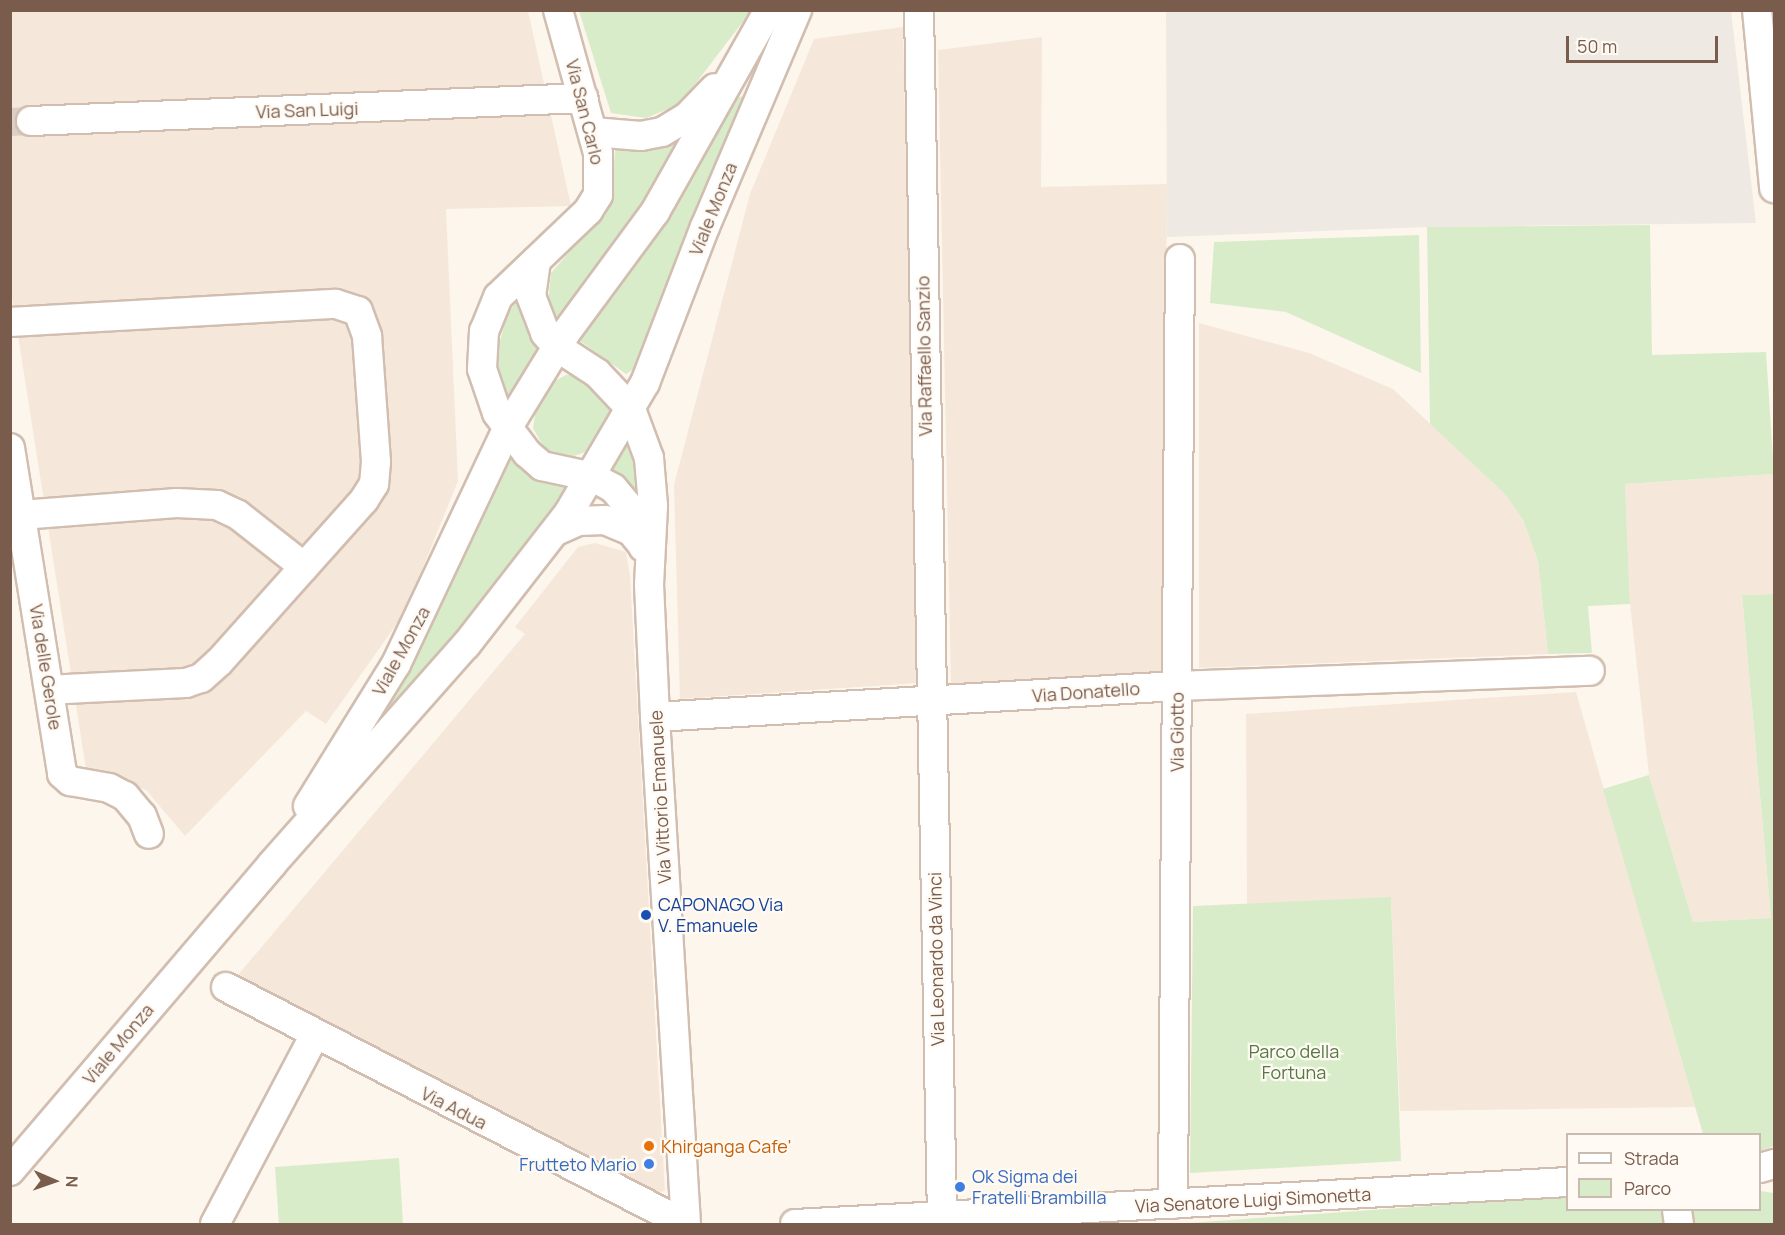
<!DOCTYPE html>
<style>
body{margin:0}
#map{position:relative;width:1785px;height:1235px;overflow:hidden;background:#fdf6ec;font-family:Manrope,sans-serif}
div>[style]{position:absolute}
.residential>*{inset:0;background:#f5e8da}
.industrial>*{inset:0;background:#efe9e4}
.green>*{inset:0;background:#d8ecc9}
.minor-tunnel>*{height:28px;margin-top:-14px;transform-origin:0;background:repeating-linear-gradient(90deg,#dcd0c4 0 28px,transparent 0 42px)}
.roads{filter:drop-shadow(2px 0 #d1beb0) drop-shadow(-2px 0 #d1beb0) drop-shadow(0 2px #d1beb0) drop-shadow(0 -2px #d1beb0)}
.minor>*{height:28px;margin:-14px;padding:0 14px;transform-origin:14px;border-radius:14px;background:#fff}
.dots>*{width:16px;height:16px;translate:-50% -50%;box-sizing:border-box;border:3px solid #fffaf3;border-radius:50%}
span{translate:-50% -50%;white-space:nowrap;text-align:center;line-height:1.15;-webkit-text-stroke:4.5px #fffaf3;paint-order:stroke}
.street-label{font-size:18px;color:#7a5c4d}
.transit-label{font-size:18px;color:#164399}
.left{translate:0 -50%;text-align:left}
.park-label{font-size:18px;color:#537a41}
.food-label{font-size:18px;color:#c56008}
.shop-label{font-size:18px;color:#366cbe}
.right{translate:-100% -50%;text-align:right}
.frame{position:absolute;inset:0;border:12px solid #7a5c4d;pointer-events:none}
.legend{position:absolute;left:1566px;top:1133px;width:195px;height:78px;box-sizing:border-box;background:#fffaf3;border:2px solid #cabbb1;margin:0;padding:8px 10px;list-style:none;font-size:18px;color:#7a5c4d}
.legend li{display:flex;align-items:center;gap:12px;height:30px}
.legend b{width:30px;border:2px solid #cabbb1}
.north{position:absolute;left:24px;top:1151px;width:60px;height:60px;-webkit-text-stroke:4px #fffaf3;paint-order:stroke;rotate:92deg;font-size:16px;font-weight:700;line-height:24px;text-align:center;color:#7a5c4d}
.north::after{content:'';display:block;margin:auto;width:21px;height:27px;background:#7a5c4d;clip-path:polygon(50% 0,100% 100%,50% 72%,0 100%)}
.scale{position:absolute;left:1566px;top:36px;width:152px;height:27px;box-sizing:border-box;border:3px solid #7a5c4d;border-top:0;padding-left:8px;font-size:18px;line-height:21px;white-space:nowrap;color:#7a5c4d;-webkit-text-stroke:4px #fffaf3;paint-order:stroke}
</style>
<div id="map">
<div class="residential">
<i style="clip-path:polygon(10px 11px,528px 11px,571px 206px,446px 209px,458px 481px,405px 612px,326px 724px,306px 711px,185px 836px,146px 790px,86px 769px,11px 291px)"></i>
<i style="clip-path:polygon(903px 27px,918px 683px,680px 699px,674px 485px,750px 194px,814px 39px)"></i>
<i style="clip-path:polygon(1042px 37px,1041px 187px,1167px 184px,1163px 674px,951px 686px,938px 50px)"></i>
<i style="clip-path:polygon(1199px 323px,1309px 353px,1393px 389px,1505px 494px,1523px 520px,1538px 561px,1548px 654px,1199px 668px)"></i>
<i style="clip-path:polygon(1774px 474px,1774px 594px,1742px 595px,1771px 918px,1693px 922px,1649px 775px,1630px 604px,1625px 484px)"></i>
<i style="clip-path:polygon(595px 543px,626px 552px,630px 576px,665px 1191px,646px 1194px,238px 975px,525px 634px,515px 627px,578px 547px)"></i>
<i style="clip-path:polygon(1576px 692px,1695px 1107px,1400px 1111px,1391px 898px,1247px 904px,1246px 714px)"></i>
</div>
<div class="industrial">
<i style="clip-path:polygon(1166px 11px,1731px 11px,1756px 223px,1427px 227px,1167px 237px)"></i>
</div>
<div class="green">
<i style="clip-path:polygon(579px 11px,751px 11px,680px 104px,646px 118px,611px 113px)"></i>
<i style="clip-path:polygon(743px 96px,746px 97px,637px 367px,626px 374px,576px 338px,692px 173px,736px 98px)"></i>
<i style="clip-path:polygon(682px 135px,670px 166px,560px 325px,548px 302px,551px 273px,605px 211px,612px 190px,615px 151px,621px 146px)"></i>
<i style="clip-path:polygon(1650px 225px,1652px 355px,1766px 352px,1774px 474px,1625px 484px,1630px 604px,1588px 606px,1592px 653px,1548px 654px,1538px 561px,1523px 520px,1505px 494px,1430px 424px,1427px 227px)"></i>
<i style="clip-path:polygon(1419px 235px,1421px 373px,1286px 312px,1210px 303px,1214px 242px)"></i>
<i style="clip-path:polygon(523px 292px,547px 341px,509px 400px,499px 375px,499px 344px,507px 315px)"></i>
<i style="clip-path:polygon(566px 375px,579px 375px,613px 406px,612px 418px,591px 450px,571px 457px,546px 451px,533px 428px,537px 403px,551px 383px)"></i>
<i style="clip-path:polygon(630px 440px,634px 440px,642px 499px,611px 473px)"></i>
<i style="clip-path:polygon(513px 450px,575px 483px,392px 719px,378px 714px,420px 646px)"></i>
<i style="clip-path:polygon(1774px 594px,1774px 1146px,1760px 1151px,1760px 1134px,1703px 1134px,1603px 789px,1649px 775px,1693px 922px,1771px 918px,1742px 595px)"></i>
<i style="clip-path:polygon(1391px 897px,1401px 1161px,1190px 1173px,1193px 906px)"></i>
<i style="clip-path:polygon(399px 1158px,403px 1224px,279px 1224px,275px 1167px)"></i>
<i style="clip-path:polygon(1760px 1191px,1774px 1193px,1774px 1224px,1175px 1224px,1567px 1196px,1568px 1210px,1760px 1210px)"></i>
</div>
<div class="minor-tunnel">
<i style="left:10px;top:122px;width:21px;rotate:-3deg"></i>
</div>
<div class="roads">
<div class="minor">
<i style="left:558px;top:10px;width:148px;rotate:74.4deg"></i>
<i style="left:598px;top:153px;width:42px;rotate:90deg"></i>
<i style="left:598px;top:195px;width:19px;rotate:122deg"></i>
<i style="left:588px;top:211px;width:124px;rotate:136.3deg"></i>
<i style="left:498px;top:297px;width:37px;rotate:112deg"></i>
<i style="left:484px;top:331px;width:38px;rotate:93deg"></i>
<i style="left:482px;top:369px;width:46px;rotate:71.2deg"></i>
<i style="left:497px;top:413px;width:50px;rotate:53.1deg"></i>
<i style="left:527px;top:453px;width:20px;rotate:41deg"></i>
<i style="left:542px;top:466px;width:52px;rotate:12.2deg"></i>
<i style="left:593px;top:477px;width:23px;rotate:29deg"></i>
<i style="left:613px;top:488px;width:34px;rotate:50deg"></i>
<i style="left:635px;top:514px;width:34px;rotate:76deg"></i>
<i style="left:919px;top:10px;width:1206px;rotate:88.91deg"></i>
<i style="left:1757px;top:10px;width:179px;rotate:84.5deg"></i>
<i style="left:31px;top:121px;width:553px;rotate:-2.38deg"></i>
<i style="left:593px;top:132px;width:48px;rotate:4.8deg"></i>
<i style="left:641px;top:136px;width:21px;rotate:-11deg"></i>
<i style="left:662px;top:132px;width:29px;rotate:-31deg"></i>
<i style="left:687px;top:117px;width:40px;rotate:-46deg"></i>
<i style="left:536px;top:261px;width:35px;rotate:98deg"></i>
<i style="left:531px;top:296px;width:40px;rotate:69deg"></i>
<i style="left:545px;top:333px;width:18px;rotate:49deg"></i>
<i style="left:557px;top:347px;width:48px;rotate:33deg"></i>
<i style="left:597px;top:373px;width:50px;rotate:46.6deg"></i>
<i style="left:631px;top:409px;width:52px;rotate:69.8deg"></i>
<i style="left:649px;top:458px;width:48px;rotate:85.2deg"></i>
<i style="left:653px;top:506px;width:78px;rotate:92.9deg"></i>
<i style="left:649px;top:584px;width:133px;rotate:87.4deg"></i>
<i style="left:655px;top:717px;width:508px;rotate:86.5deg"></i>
<i style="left:10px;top:322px;width:326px;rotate:-3.2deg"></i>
<i style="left:336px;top:304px;width:23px;rotate:18deg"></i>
<i style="left:358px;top:311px;width:27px;rotate:70deg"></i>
<i style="left:367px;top:336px;width:126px;rotate:85.9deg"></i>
<i style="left:376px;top:462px;width:22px;rotate:95deg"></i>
<i style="left:374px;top:484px;width:19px;rotate:122deg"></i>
<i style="left:364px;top:500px;width:217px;rotate:131.8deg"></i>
<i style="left:219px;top:662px;width:24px;rotate:138deg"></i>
<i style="left:201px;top:678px;width:16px;rotate:162deg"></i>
<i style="left:186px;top:683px;width:136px;rotate:177.1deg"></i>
<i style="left:10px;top:448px;width:330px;rotate:80.9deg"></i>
<i style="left:62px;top:774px;width:11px;rotate:41deg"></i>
<i style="left:70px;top:781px;width:40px;rotate:10deg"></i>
<i style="left:109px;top:788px;width:18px;rotate:27deg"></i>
<i style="left:125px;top:796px;width:26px;rotate:50deg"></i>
<i style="left:142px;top:816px;width:19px;rotate:69deg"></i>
<i style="left:21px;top:515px;width:156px;rotate:-4.4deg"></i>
<i style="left:177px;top:503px;width:40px;rotate:2.9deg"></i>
<i style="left:217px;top:505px;width:23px;rotate:25deg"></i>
<i style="left:238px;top:515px;width:84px;rotate:38.2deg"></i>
<i style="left:556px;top:531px;width:24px;rotate:-24deg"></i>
<i style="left:578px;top:521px;width:27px;rotate:-2deg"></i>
<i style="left:605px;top:520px;width:28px;rotate:23deg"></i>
<i style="left:631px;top:531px;width:19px;rotate:51deg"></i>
<i style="left:655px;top:717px;width:523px;rotate:-3.4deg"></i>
<i style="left:1177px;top:686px;width:413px;rotate:-2.1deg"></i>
<i style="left:308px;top:806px;width:167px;rotate:-58.2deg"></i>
<i style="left:396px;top:664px;width:262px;rotate:-64.7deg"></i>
<i style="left:508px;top:427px;width:109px;rotate:-58.5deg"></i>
<i style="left:565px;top:334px;width:152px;rotate:-53.6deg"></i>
<i style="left:655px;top:212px;width:232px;rotate:-60.6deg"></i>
<i style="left:226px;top:987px;width:517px;rotate:27.31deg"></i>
<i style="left:1760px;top:1168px;width:15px;rotate:-16deg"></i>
<i style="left:10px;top:1171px;width:404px;rotate:-49.5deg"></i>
<i style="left:272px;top:864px;width:293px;rotate:-48.5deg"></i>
<i style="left:466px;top:645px;width:166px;rotate:-52.1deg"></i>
<i style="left:568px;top:514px;width:152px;rotate:-59.6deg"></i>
<i style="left:645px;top:383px;width:167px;rotate:-69deg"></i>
<i style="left:705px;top:227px;width:236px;rotate:-67deg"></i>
<i style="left:1173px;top:1204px;width:945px;rotate:-89.58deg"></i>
<i style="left:1677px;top:1210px;width:14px;rotate:82deg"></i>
<i style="left:215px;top:1224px;width:212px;rotate:-62.2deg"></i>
<i style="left:795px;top:1224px;width:774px;rotate:-3.11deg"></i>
</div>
</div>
<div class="dots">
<i style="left:646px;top:915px;background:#1a4fb4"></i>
<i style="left:649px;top:1146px;background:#e8710a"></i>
<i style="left:649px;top:1164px;background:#3f7fe0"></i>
<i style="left:960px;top:1187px;background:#3f7fe0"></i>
</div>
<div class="street-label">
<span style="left:307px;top:110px;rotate:-2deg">Via San Luigi</span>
<span style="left:585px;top:112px;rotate:76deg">Via San Carlo</span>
<span style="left:713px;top:209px;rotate:-68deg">Viale Monza</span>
<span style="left:924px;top:356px;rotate:-91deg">Via Raffaello Sanzio</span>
<span style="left:401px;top:651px;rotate:-61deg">Viale Monza</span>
<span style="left:46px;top:667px;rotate:81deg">Via delle Gerole</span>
<span style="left:1086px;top:692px;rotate:-4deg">Via Donatello</span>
<span style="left:1177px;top:732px;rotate:-90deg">Via Giotto</span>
<span style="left:660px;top:797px;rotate:-93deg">Via Vittorio Emanuele</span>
<span style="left:936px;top:959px;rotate:-91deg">Via Leonardo da Vinci</span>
<span style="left:118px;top:1044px;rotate:-50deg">Viale Monza</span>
<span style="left:454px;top:1108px;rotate:27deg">Via Adua</span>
<span style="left:1253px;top:1200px;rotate:-3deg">Via Senatore Luigi Simonetta</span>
</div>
<div class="transit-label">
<span class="left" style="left:658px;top:915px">CAPONAGO Via<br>V. Emanuele</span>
</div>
<div class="park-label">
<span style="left:1294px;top:1062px">Parco della<br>Fortuna</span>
</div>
<div class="food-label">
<span class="left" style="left:661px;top:1146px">Khirganga Cafe'</span>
</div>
<div class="shop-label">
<span class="right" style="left:637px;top:1164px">Frutteto Mario</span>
<span class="left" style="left:972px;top:1187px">Ok Sigma dei<br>Fratelli Brambilla</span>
</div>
<div class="frame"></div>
<ul class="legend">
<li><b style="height:8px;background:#fff"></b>Strada</li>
<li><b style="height:16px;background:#d8ecc9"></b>Parco</li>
</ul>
<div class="north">N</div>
<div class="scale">50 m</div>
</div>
